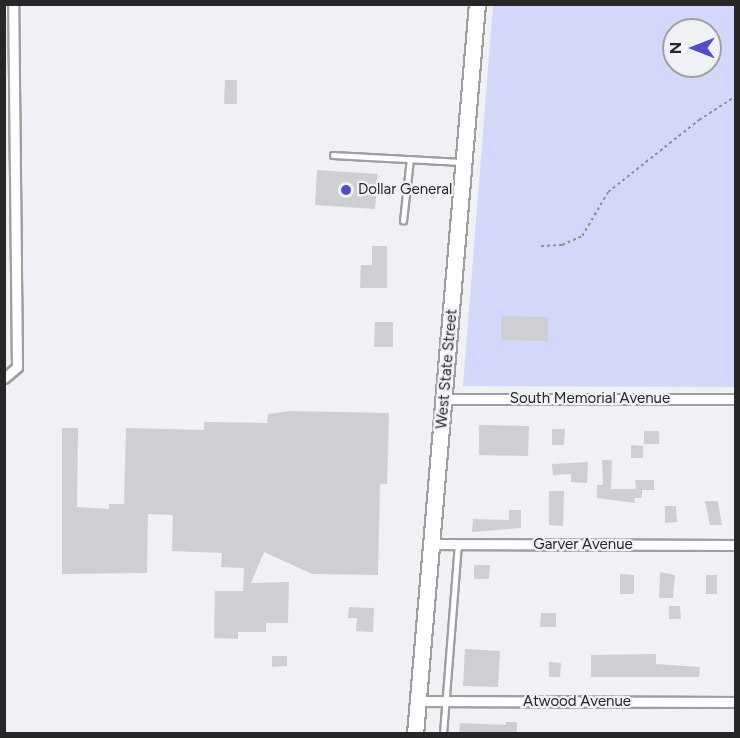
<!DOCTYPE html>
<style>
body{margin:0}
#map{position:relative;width:740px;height:738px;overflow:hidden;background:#f0f1f5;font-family:Figtree,sans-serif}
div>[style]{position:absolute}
.green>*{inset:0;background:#d3d8fa}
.building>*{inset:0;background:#cecfd3}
.path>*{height:1.5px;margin-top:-0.75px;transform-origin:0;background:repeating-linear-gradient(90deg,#909093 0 3px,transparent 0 6px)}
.roads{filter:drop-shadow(2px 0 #9f9fa3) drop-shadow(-2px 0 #9f9fa3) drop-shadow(0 2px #9f9fa3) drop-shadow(0 -2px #9f9fa3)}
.service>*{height:4.5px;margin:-2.25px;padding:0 2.25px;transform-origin:2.25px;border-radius:2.25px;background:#fff}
.minor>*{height:9px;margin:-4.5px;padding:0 4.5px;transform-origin:4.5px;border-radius:4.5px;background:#fff}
.primary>*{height:15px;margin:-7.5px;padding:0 7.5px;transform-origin:7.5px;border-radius:7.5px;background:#fff}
.dots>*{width:16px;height:16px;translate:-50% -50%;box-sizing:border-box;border:3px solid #f0f1f5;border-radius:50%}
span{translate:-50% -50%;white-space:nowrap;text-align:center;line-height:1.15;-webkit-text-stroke:4.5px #f0f1f5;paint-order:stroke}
.poi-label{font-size:15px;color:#272729}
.left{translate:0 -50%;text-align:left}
.street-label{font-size:15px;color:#272729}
.frame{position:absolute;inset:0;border:6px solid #272729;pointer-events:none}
.north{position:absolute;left:662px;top:18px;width:60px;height:60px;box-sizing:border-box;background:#f0f1f5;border:2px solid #a0a0a3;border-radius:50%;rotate:270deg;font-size:16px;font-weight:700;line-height:24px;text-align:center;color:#272729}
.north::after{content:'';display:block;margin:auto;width:21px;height:27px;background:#514ec4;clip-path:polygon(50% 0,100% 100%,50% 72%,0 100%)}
</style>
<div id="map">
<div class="green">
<i style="clip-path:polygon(evenodd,493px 5px,735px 5px,735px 387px,463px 386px,493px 5px,674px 30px,710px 30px,710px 66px,674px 66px,674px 30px)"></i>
</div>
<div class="building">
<i style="clip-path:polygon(225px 80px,237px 80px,237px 104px,224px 104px)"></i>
<i style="clip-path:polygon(317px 170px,378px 174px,375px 209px,315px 205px)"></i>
<i style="clip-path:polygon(372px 246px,387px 246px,387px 288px,360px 288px,361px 265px,372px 265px)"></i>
<i style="clip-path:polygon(501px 316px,548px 317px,548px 341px,501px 340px)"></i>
<i style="clip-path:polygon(375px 322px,393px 322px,393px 347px,374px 347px)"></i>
<i style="clip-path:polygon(290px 411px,389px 413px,387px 484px,380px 484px,378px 575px,312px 574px,264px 552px,251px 583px,289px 582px,288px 623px,266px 623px,266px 632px,238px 632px,238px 639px,214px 638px,215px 591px,243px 591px,244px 568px,221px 567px,222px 553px,172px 551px,173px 515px,148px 514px,147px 573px,62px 574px,62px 428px,78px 428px,77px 507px,109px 509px,109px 504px,124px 504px,126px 428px,204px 430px,204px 422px,267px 423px,268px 414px)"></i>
<i style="clip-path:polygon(479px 425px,529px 426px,528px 456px,479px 455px)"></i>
<i style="clip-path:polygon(552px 429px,565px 429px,564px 445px,552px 445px)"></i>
<i style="clip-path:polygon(644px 431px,659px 431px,659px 444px,644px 444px)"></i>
<i style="clip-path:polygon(631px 445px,643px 446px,643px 458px,631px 458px)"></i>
<i style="clip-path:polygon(602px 460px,612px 460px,611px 489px,636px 489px,635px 480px,654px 480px,654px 490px,642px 490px,642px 498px,634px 498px,635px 503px,597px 498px,597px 485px,603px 485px)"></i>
<i style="clip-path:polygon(588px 462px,587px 483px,571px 482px,571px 474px,553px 475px,552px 464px)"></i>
<i style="clip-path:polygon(549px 491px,564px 491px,563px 526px,549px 525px)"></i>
<i style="clip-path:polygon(705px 501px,718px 501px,722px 525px,710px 525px)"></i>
<i style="clip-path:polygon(665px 506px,676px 506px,677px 522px,665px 523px)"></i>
<i style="clip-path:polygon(509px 510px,521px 510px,521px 528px,472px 532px,473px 519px,509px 520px)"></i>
<i style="clip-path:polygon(474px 565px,490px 565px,489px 579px,474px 579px)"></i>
<i style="clip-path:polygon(660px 572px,675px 575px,673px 598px,659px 598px)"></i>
<i style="clip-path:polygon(620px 574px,634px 575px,634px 594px,620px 594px)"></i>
<i style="clip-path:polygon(706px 575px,717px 575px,717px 594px,706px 594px)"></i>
<i style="clip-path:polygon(669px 606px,680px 606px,681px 619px,669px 619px)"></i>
<i style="clip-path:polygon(349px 607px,374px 608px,373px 632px,356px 631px,357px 618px,348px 618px)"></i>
<i style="clip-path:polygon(541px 613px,556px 613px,556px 627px,540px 627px)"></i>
<i style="clip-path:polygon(465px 649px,500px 651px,498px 687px,463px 686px)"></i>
<i style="clip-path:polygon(656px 654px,656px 664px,700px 667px,699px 677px,591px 677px,591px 655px)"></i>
<i style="clip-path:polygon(272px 656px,287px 656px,287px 666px,272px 667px)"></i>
<i style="clip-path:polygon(549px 662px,561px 663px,560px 677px,549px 677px)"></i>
<i style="clip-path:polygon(506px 722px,517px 722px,517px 734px,459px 734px,460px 723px,506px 725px)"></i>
</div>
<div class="path">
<i style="left:541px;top:246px;width:21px;rotate:-3deg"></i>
<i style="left:562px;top:245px;width:22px;rotate:-24deg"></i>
<i style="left:582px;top:236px;width:51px;rotate:-59.4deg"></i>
<i style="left:608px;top:192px;width:116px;rotate:-38.4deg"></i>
<i style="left:699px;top:120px;width:44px;rotate:-33deg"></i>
</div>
<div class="roads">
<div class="service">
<i style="left:333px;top:155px;width:128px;rotate:3.1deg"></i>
<i style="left:403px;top:221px;width:62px;rotate:-83.6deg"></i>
<i style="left:443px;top:734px;width:190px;rotate:-85.5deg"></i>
</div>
<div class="minor">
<i style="left:4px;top:378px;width:17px;rotate:-40deg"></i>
<i style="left:17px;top:367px;width:363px;rotate:-90.6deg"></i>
<i style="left:445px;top:399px;width:291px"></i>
<i style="left:431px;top:544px;width:305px;rotate:0.2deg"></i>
<i style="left:419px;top:701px;width:317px;rotate:0.2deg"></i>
</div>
<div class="primary">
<i style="left:415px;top:734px;width:733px;rotate:-85.15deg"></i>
</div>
</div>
<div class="dots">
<i style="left:346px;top:190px;background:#514ec4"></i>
</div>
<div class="poi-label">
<span class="left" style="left:358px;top:190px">Dollar General</span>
</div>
<div class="street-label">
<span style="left:447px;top:369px;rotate:-85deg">West State Street</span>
<span style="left:590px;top:399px">South Memorial Avenue</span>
<span style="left:583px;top:545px">Garver Avenue</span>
<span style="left:577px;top:702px">Atwood Avenue</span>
</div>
<div class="frame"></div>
<div class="north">N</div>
</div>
